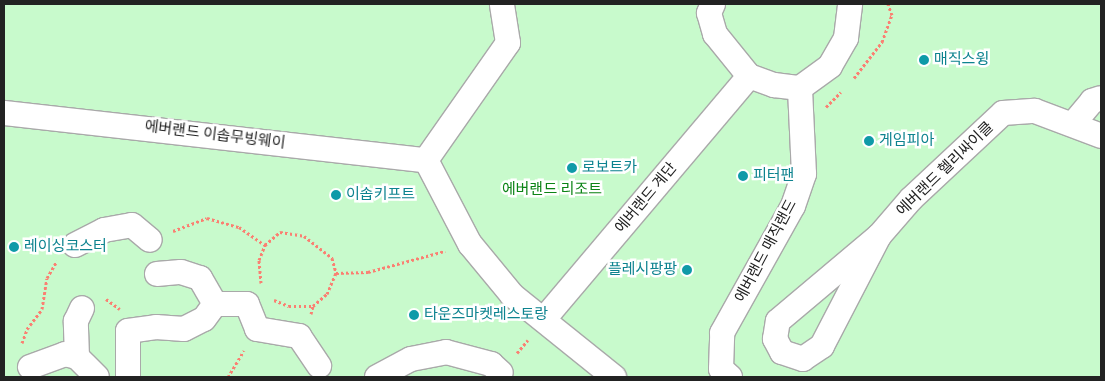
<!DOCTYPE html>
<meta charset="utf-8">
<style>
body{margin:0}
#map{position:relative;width:1105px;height:381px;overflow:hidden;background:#f2efe9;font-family:"Roboto Condensed","Noto Sans KR",sans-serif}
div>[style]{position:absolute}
.park>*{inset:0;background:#c8facc}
.path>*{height:3px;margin-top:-1.5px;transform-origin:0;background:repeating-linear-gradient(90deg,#fa8072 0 2.5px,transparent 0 5px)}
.roads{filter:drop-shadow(1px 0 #a9a9a9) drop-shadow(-1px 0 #a9a9a9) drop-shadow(0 1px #a9a9a9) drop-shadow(0 -1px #a9a9a9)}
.street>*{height:24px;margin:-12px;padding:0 12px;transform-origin:12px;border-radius:12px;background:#fff}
.dots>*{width:14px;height:14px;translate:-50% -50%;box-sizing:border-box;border:2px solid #fff;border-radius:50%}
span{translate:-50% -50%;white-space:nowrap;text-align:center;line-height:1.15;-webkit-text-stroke:5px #fff;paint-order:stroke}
.culture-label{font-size:15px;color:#0d838f}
.left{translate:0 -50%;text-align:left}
.right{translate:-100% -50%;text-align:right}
.street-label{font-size:15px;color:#222}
.park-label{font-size:15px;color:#0c8416}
.frame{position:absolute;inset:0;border:5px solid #222;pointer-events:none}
</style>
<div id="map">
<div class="park">
<i style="clip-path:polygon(4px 4px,1101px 4px,1101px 377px,4px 377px)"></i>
</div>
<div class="path">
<i style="left:854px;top:78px;width:46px;rotate:-52.1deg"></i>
<i style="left:882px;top:42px;width:29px;rotate:-70deg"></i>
<i style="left:892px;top:15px;width:12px;rotate:-110deg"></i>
<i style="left:826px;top:107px;width:21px;rotate:-45deg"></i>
<i style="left:173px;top:231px;width:36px;rotate:-21deg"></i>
<i style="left:207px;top:218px;width:33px;rotate:16deg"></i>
<i style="left:239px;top:227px;width:32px;rotate:35deg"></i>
<i style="left:261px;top:283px;width:23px;rotate:-95deg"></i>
<i style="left:259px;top:260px;width:16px;rotate:-68deg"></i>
<i style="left:265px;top:245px;width:20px;rotate:-41deg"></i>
<i style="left:280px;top:232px;width:24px;rotate:9deg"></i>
<i style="left:304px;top:236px;width:36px;rotate:38deg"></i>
<i style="left:332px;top:258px;width:16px;rotate:75deg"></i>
<i style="left:106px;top:299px;width:17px;rotate:36deg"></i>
<i style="left:274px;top:300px;width:16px;rotate:22deg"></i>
<i style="left:289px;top:306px;width:24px"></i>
<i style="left:311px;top:314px;width:8px;rotate:-76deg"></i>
<i style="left:313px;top:306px;width:18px;rotate:-41deg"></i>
<i style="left:327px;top:294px;width:23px;rotate:-67deg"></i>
<i style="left:336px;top:273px;width:32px;rotate:-2deg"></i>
<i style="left:368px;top:272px;width:80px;rotate:-15.3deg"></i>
<i style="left:22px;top:343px;width:15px;rotate:-70deg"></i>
<i style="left:27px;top:329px;width:25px;rotate:-53deg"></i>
<i style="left:42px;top:309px;width:31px;rotate:-81deg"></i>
<i style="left:47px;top:278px;width:20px;rotate:-60deg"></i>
<i style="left:517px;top:353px;width:17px;rotate:-50deg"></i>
<i style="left:228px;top:377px;width:31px;rotate:-59deg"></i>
</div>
<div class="roads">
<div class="street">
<i style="left:713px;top:4px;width:10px;rotate:114deg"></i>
<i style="left:709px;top:13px;width:22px;rotate:74deg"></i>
<i style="left:715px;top:34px;width:54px;rotate:51deg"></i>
<i style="left:749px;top:76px;width:27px;rotate:20deg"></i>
<i style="left:774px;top:85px;width:26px;rotate:7deg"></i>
<i style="left:800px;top:88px;width:37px;rotate:-36deg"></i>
<i style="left:830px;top:66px;width:32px;rotate:-60deg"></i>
<i style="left:846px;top:38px;width:34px;rotate:-83deg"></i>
<i style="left:4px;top:113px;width:425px;rotate:6.4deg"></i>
<i style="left:1073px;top:124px;width:30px;rotate:-50deg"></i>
<i style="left:1092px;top:101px;width:9px;rotate:-18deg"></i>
<i style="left:426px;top:160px;width:95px;rotate:62.4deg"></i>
<i style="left:470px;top:244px;width:66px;rotate:50.5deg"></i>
<i style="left:512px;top:295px;width:131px;rotate:38.8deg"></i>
<i style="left:426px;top:160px;width:143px;rotate:-55deg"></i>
<i style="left:508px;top:43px;width:39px;rotate:-99deg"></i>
<i style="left:879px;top:236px;width:124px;rotate:117.4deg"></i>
<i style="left:822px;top:346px;width:23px;rotate:146deg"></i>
<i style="left:803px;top:359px;width:22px;rotate:-162deg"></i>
<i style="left:782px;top:352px;width:15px;rotate:-118deg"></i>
<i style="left:775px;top:339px;width:18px;rotate:-81deg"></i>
<i style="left:778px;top:321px;width:132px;rotate:-40.1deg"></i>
<i style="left:879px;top:236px;width:49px;rotate:-49.1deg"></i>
<i style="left:911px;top:199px;width:126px;rotate:-43.1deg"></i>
<i style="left:1003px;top:113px;width:32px;rotate:-4deg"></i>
<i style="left:1035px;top:111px;width:71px;rotate:20.7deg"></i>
<i style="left:75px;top:245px;width:33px;rotate:-27deg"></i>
<i style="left:104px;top:230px;width:28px;rotate:-10deg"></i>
<i style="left:132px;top:225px;width:23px;rotate:40deg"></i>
<i style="left:157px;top:274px;width:24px;rotate:-5deg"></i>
<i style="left:181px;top:272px;width:20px;rotate:18deg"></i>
<i style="left:200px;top:278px;width:30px;rotate:60deg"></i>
<i style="left:544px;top:319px;width:318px;rotate:-49.8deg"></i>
<i style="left:77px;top:357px;width:36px;rotate:-92deg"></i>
<i style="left:76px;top:321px;width:14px;rotate:-65deg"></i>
<i style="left:30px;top:367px;width:37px;rotate:-20deg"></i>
<i style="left:65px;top:354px;width:12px;rotate:14deg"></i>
<i style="left:77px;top:357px;width:28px;rotate:45deg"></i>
<i style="left:128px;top:377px;width:46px;rotate:-90deg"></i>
<i style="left:128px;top:331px;width:28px;rotate:-8deg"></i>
<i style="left:156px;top:327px;width:28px;rotate:4deg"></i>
<i style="left:184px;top:329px;width:22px;rotate:-27deg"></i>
<i style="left:204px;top:319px;width:19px;rotate:-54deg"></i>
<i style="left:215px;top:304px;width:32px"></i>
<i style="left:247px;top:304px;width:27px;rotate:68deg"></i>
<i style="left:257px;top:329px;width:43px;rotate:9.5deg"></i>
<i style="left:299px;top:336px;width:36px;rotate:56deg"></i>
<i style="left:377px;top:377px;width:38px;rotate:-28deg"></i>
<i style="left:411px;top:359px;width:36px;rotate:-11deg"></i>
<i style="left:446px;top:352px;width:47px;rotate:14.9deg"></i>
<i style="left:491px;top:364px;width:13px;rotate:42deg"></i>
<i style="left:730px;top:377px;width:12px;rotate:-138deg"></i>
<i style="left:721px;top:369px;width:36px;rotate:-88deg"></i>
<i style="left:722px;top:333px;width:145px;rotate:-60.8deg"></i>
<i style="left:793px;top:206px;width:34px;rotate:-71deg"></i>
<i style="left:804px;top:174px;width:86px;rotate:-92.7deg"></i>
</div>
</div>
<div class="dots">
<i style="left:924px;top:60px;background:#0f9aa8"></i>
<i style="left:869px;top:141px;background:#0f9aa8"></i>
<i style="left:572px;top:168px;background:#0f9aa8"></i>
<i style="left:743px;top:176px;background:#0f9aa8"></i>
<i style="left:336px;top:195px;background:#0f9aa8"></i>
<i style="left:14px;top:247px;background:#0f9aa8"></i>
<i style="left:687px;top:270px;background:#0f9aa8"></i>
<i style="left:414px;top:315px;background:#0f9aa8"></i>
</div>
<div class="culture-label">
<span class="left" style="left:934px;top:60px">매직스윙</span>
<span class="left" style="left:879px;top:141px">게임피아</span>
<span class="left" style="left:582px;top:168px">로보트카</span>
<span class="left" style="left:753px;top:176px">피터팬</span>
<span class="left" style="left:346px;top:195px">이솝키프트</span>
<span class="left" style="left:24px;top:247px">레이싱코스터</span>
<span class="right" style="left:677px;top:270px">플레시팡팡</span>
<span class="left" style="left:424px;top:315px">타운즈마켓레스토랑</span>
</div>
<div class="street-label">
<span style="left:215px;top:135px;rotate:7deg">에버랜드 이솝무빙웨이</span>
<span style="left:945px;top:169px;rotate:-44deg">에버랜드 헬리싸이클</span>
<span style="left:646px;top:198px;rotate:-50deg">에버랜드 계단</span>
<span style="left:766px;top:251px;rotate:-62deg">에버랜드 매직랜드</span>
</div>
<div class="park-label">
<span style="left:552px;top:190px">에버랜드 리조트</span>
</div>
<div class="frame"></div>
</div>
